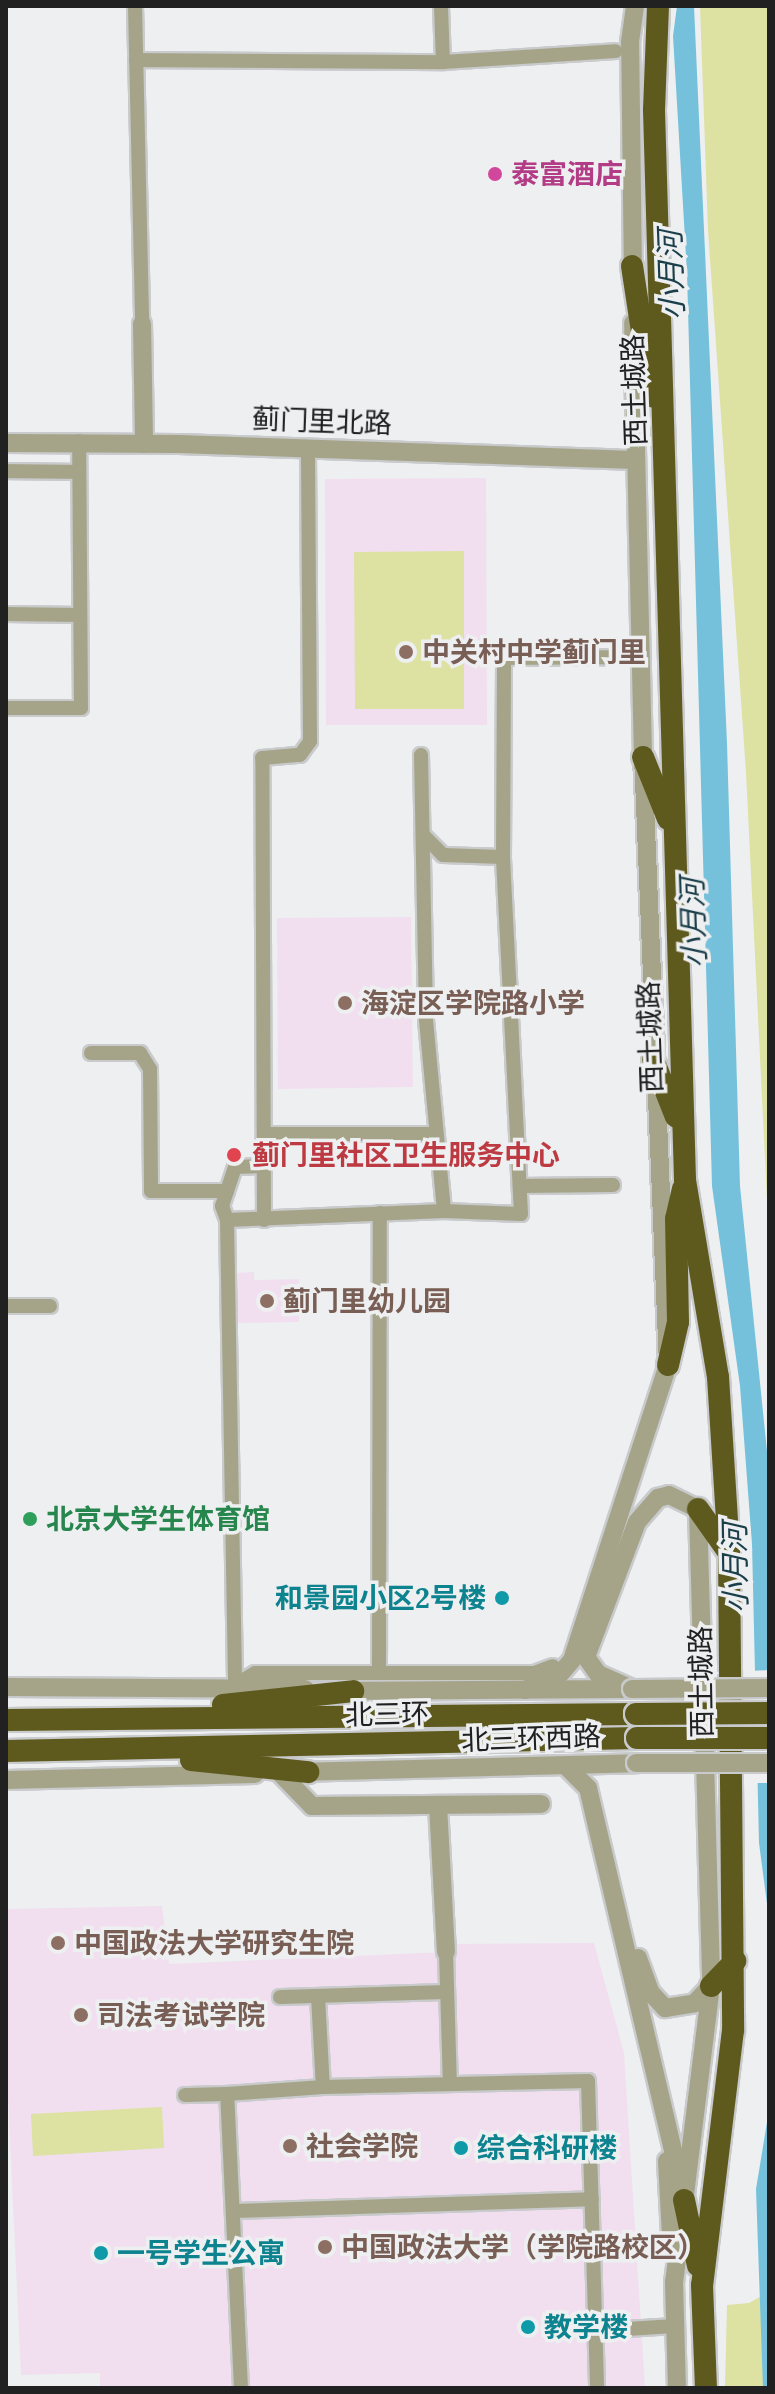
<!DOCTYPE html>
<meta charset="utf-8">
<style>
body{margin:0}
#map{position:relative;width:775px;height:2394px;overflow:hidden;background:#eeeff1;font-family:Lora,"Noto Sans SC",serif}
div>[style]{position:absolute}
.education>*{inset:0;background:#f1dff0}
.green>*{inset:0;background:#dde1a2}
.water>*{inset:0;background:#75c1db}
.pier>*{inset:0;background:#eeeff1}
.roads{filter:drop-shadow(2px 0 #c9cacc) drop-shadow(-2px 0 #c9cacc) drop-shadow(0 2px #c9cacc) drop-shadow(0 -2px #c9cacc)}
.minor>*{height:14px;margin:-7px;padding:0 7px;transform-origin:7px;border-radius:7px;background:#a5a489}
.tertiary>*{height:18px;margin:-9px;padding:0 9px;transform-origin:9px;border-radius:9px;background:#a5a489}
.trunk>*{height:22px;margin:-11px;padding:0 11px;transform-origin:11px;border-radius:11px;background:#5e5a1e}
.bridges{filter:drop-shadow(2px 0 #c9cacc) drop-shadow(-2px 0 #c9cacc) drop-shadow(0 2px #c9cacc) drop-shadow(0 -2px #c9cacc)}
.tertiary-bridge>*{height:18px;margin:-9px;padding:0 9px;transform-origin:9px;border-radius:9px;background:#a5a489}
.trunk-bridge>*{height:22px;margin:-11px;padding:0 11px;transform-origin:11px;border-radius:11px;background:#5e5a1e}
.dots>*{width:22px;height:22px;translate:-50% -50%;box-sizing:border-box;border:4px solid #eeeff1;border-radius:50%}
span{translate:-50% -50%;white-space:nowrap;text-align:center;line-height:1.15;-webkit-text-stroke:7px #eeeff1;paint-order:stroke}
.hotel-label{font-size:28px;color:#b23c85;font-weight:700}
.left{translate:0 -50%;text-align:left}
.street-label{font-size:28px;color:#212122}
.education-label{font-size:28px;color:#785e54;font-weight:700}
.health-label{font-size:28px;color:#be3a42;font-weight:700}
.leisure-label{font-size:28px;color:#27864d;font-weight:700}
.culture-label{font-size:28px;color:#0d838f;font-weight:700}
.right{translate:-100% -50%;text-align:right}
.water-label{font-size:30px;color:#1b3f4a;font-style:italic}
.frame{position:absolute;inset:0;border:8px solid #212122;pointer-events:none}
</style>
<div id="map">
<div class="education">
<i style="clip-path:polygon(486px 478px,487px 725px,326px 725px,325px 479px)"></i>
<i style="clip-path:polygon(411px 917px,413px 1087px,278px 1089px,277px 918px)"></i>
<i style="clip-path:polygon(254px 1272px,254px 1280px,299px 1279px,299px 1322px,235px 1323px,235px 1273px)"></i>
<i style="clip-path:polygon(162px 1906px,169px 1964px,446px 1952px,455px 1944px,594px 1943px,624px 2053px,645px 2388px,100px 2388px,100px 2373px,21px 2375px,6px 2055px,6px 1909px)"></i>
</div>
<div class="green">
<i style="clip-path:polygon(700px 6px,769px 6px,769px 1240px,746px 772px,708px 230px)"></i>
<i style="clip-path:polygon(464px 551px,464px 709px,355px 709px,354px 552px)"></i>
<i style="clip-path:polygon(162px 2107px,164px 2148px,33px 2156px,31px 2114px)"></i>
<i style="clip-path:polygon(769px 2292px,769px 2388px,725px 2388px,727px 2305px,749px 2303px)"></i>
</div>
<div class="water">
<i style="clip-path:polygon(677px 6px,694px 6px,727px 743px,740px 1186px,769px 1471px,769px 1919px,759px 1843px,752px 1544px,740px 1386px,712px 1186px,687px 273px,673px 36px)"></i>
<i style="clip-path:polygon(769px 2110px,769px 2388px,763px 2388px,756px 2189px)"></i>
</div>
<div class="pier">
<i style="clip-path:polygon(769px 1670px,769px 1783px,753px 1783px,751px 1671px)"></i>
</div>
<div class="roads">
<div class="minor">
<i style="left:135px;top:6px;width:318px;rotate:88.7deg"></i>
<i style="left:441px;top:6px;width:56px;rotate:88deg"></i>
<i style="left:443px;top:62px;width:173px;rotate:-3.6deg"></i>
<i style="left:136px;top:60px;width:307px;rotate:0.4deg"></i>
<i style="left:6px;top:471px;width:73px;rotate:0.8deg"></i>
<i style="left:6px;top:614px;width:74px;rotate:0.8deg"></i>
<i style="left:6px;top:708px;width:75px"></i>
<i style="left:81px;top:708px;width:267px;rotate:-90.4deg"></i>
<i style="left:421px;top:755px;width:265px;rotate:88.9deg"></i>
<i style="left:426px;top:1020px;width:192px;rotate:84.6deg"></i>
<i style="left:423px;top:835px;width:28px;rotate:45deg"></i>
<i style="left:443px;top:855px;width:60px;rotate:1.9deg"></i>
<i style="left:91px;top:1053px;width:49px"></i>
<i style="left:140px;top:1053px;width:19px;rotate:58deg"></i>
<i style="left:150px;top:1069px;width:122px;rotate:89.5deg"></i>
<i style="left:151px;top:1191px;width:76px"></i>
<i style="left:264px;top:1134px;width:172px"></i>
<i style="left:264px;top:1166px;width:29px;rotate:178deg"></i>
<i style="left:235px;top:1167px;width:41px;rotate:108.4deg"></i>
<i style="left:222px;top:1206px;width:15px;rotate:70deg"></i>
<i style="left:227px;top:1220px;width:465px;rotate:89deg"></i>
<i style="left:235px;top:1685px;width:23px;rotate:-31deg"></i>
<i style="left:255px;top:1673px;width:279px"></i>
<i style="left:534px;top:1673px;width:20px;rotate:-20deg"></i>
<i style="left:520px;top:1186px;width:93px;rotate:-0.6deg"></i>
<i style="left:227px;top:1220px;width:217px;rotate:-2.4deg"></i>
<i style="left:444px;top:1211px;width:77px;rotate:2.2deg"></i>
<i style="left:521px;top:1214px;width:357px;rotate:-92.9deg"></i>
<i style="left:503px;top:857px;width:199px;rotate:-89.7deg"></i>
<i style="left:504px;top:658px;width:136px;rotate:-0.4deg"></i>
<i style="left:264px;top:1220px;width:462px;rotate:-90.2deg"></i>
<i style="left:262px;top:758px;width:38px;rotate:-5deg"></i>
<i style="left:300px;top:755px;width:17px;rotate:-54deg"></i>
<i style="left:310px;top:741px;width:292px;rotate:-90.4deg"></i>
<i style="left:6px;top:1306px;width:44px"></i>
<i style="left:379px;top:1671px;width:458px;rotate:-89.9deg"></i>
<i style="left:446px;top:1952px;width:131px;rotate:88.3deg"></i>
<i style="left:318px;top:1996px;width:91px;rotate:86.9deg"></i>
<i style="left:280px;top:1997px;width:167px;rotate:-1.7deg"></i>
<i style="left:185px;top:2095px;width:42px;rotate:-1.4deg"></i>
<i style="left:235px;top:2211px;width:357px;rotate:-1.9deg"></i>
<i style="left:595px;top:2331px;width:80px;rotate:-3.6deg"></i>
<i style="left:241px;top:2388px;width:294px;rotate:-92.7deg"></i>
<i style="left:227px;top:2094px;width:96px;rotate:-4.2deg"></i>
<i style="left:323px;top:2087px;width:265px;rotate:-1.3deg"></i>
<i style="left:588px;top:2081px;width:307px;rotate:88.3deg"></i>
</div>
<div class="tertiary">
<i style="left:633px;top:278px;width:236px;rotate:-90.7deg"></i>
<i style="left:630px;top:42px;width:36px;rotate:-82deg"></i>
<i style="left:142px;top:324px;width:120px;rotate:89deg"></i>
<i style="left:6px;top:443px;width:173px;rotate:0.3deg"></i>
<i style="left:179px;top:444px;width:456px;rotate:2deg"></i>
<i style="left:6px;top:1687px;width:299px;rotate:0.4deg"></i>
<i style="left:632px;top:1689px;width:37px;rotate:-156deg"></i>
<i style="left:598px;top:1674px;width:21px;rotate:-125deg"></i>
<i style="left:586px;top:1657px;width:144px;rotate:-69.3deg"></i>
<i style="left:637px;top:1522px;width:32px;rotate:-49deg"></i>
<i style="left:658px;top:1498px;width:11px;rotate:-15deg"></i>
<i style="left:669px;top:1495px;width:32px;rotate:26deg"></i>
<i style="left:698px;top:1509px;width:477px;rotate:88.4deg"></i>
<i style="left:711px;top:1986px;width:298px;rotate:97.1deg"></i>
<i style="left:674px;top:2282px;width:106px;rotate:88.4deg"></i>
<i style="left:525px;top:1690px;width:38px;rotate:-25deg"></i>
<i style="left:560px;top:1674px;width:18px;rotate:-49deg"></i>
<i style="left:572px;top:1660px;width:310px;rotate:-72deg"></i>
<i style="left:668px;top:1365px;width:609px;rotate:-92.35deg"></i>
<i style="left:643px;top:757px;width:434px;rotate:-91.3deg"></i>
<i style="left:339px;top:1691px;width:286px;rotate:-0.4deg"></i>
<i style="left:566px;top:1766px;width:31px;rotate:45deg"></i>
<i style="left:588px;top:1788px;width:406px;rotate:76.8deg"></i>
<i style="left:297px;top:1772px;width:339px;rotate:-1.5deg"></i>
<i style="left:280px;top:1773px;width:46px;rotate:45.9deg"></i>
<i style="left:312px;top:1806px;width:229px;rotate:-0.5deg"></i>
<i style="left:6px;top:1780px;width:249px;rotate:-1.4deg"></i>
<i style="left:438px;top:1805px;width:147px;rotate:86.9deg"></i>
<i style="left:638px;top:1958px;width:37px;rotate:70deg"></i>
<i style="left:651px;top:1993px;width:21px;rotate:47deg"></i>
<i style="left:665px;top:2008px;width:30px;rotate:-9deg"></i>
<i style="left:695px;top:2003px;width:23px;rotate:-47deg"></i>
<i style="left:667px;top:2161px;width:74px;rotate:86.9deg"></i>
</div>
<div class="trunk">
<i style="left:658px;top:6px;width:104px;rotate:92.2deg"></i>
<i style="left:654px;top:110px;width:1070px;rotate:88.34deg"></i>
<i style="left:685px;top:1180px;width:200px;rotate:80.5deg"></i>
<i style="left:718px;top:1377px;width:175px;rotate:86.4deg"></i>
<i style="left:729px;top:1552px;width:478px;rotate:89.5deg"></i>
<i style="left:733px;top:2030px;width:257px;rotate:96.9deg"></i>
<i style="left:702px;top:2285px;width:103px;rotate:87.8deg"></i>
<i style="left:632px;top:266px;width:132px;rotate:81.3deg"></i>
<i style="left:643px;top:757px;width:67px;rotate:68deg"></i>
<i style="left:653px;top:1059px;width:62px;rotate:68.4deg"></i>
<i style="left:668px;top:1365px;width:44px;rotate:-76.9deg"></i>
<i style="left:678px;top:1322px;width:103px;rotate:-91.1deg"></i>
<i style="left:676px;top:1219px;width:31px;rotate:-77deg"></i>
<i style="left:698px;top:1509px;width:50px;rotate:54.7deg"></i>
<i style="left:223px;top:1705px;width:131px;rotate:-6.1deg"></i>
<i style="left:6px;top:1720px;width:630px;rotate:-0.55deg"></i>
<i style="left:6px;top:1751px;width:631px;rotate:-1.18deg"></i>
<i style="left:191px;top:1760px;width:118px;rotate:5.9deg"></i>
<i style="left:711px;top:1986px;width:35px;rotate:-46deg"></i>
<i style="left:684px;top:2200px;width:67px;rotate:78deg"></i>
</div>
</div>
<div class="bridges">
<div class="tertiary-bridge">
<i style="left:632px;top:1689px;width:137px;rotate:-0.4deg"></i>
<i style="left:636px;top:1763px;width:133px"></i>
</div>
<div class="trunk-bridge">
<i style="left:636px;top:1714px;width:133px;rotate:-0.4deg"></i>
<i style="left:637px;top:1738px;width:132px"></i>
</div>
</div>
<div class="dots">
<i style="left:495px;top:174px;background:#d1479c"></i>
<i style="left:406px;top:652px;background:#8d6e63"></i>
<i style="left:345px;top:1003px;background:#8d6e63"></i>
<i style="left:234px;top:1155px;background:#e0444e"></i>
<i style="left:267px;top:1301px;background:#8d6e63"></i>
<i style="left:30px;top:1519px;background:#2e9e5b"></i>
<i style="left:502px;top:1598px;background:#0f9aa8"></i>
<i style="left:58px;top:1943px;background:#8d6e63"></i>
<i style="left:81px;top:2015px;background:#8d6e63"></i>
<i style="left:290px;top:2146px;background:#8d6e63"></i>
<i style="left:461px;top:2148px;background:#0f9aa8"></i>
<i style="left:325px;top:2247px;background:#8d6e63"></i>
<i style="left:101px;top:2253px;background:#0f9aa8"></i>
<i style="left:528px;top:2327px;background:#0f9aa8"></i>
</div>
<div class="hotel-label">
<span class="left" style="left:511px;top:174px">泰富酒店</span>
</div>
<div class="street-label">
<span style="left:634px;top:390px;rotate:-92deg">西土城路</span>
<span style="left:322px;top:421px;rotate:2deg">蓟门里北路</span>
<span style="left:650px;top:1037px;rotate:-92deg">西土城路</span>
<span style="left:701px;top:1682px;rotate:-91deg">西土城路</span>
<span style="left:387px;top:1714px;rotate:-1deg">北三环</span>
<span style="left:531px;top:1738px;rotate:-2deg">北三环西路</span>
</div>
<div class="education-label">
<span class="left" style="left:422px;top:652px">中关村中学蓟门里</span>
<span class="left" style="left:361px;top:1003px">海淀区学院路小学</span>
<span class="left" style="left:283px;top:1301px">蓟门里幼儿园</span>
<span class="left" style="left:74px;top:1943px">中国政法大学研究生院</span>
<span class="left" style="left:97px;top:2015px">司法考试学院</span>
<span class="left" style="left:306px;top:2146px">社会学院</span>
<span class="left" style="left:341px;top:2247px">中国政法大学（学院路校区）</span>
</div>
<div class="health-label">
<span class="left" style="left:252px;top:1155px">蓟门里社区卫生服务中心</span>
</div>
<div class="leisure-label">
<span class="left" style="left:46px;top:1519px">北京大学生体育馆</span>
</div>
<div class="culture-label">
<span class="right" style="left:486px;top:1598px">和景园小区2号楼</span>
<span class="left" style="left:477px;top:2148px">综合科研楼</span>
<span class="left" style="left:117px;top:2253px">一号学生公寓</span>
<span class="left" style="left:544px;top:2327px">教学楼</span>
</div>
<div class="water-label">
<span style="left:671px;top:275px;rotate:-92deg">小月河</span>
<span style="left:693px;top:923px;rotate:-92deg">小月河</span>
<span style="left:735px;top:1568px;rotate:-91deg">小月河</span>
</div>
<div class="frame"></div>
</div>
